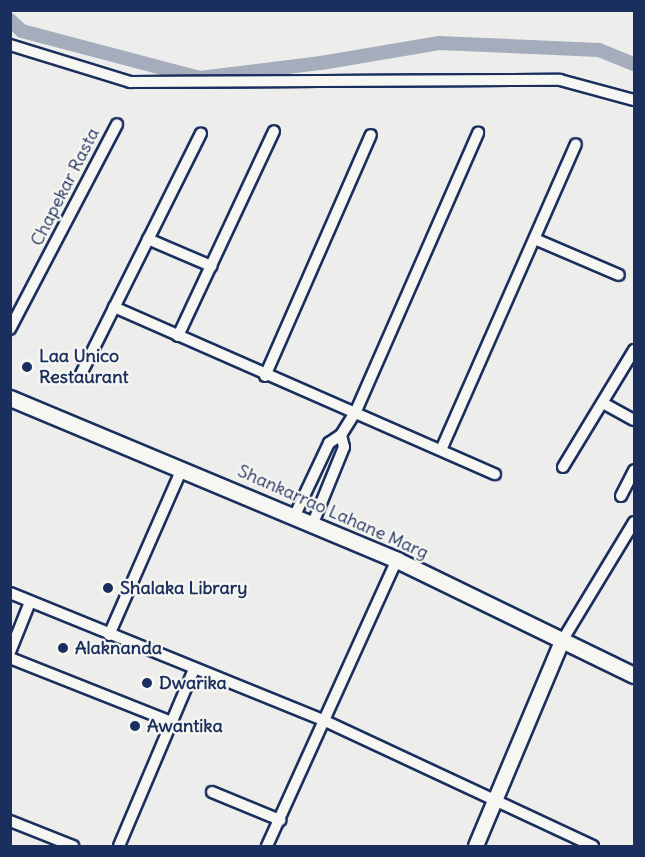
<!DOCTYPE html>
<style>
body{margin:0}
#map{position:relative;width:645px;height:857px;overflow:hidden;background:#edeeec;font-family:Delius,sans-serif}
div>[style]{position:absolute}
.canal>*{height:14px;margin:-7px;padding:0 7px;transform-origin:7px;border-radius:7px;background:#a5acbc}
.roads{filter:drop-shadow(2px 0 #1b2f5e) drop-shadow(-2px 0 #1b2f5e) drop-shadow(0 2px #1b2f5e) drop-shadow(0 -2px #1b2f5e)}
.minor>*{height:10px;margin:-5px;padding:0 5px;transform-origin:5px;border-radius:5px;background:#f6f6f2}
.tertiary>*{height:14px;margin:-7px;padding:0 7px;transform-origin:7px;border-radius:7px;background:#f6f6f2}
.secondary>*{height:15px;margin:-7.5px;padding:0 7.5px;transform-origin:7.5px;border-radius:7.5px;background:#f6f6f2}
.dots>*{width:16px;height:16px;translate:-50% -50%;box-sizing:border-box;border:3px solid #f6f6f2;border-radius:50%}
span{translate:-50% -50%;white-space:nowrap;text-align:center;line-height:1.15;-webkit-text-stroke:4.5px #f6f6f2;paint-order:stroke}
.street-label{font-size:18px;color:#1b2f5e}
.poi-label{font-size:18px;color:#1b2f5e;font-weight:700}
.left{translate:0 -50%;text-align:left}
.frame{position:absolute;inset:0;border:12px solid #1b2f5e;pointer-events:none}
</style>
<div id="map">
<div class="canal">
<i style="left:10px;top:20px;width:16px;rotate:43deg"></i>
<i style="left:22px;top:31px;width:184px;rotate:14.8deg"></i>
<i style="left:200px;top:78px;width:122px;rotate:-7.1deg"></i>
<i style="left:321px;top:63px;width:120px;rotate:-9.6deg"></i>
<i style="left:439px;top:43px;width:160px;rotate:2.5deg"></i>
<i style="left:599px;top:50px;width:38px;rotate:22deg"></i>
</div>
<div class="roads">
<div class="minor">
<i style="left:10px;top:45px;width:126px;rotate:17.1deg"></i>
<i style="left:130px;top:82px;width:430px;rotate:-0.3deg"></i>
<i style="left:560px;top:80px;width:77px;rotate:15.1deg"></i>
<i style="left:148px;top:239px;width:69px;rotate:23.2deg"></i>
<i style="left:535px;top:239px;width:91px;rotate:23.2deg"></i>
<i style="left:114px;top:307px;width:416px;rotate:23.7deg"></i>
<i style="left:10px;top:329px;width:231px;rotate:-62.4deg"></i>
<i style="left:178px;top:336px;width:226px;rotate:-64.9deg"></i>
<i style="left:80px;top:376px;width:271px;rotate:-63.5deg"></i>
<i style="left:265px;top:376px;width:263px;rotate:-66.3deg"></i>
<i style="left:603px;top:403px;width:35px;rotate:29deg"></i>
<i style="left:441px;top:450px;width:334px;rotate:-66.2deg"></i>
<i style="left:563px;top:467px;width:137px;rotate:-58.7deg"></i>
<i style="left:621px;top:496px;width:29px;rotate:-63deg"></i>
<i style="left:295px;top:515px;width:80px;rotate:-64.7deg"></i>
<i style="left:329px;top:443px;width:14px;rotate:-34deg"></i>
<i style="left:341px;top:435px;width:28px;rotate:-58deg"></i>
<i style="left:356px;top:411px;width:304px;rotate:-66.3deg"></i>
<i style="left:313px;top:523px;width:82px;rotate:-67.8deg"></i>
<i style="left:344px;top:447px;width:12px;rotate:-104deg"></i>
<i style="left:10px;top:593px;width:338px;rotate:22.1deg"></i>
<i style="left:323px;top:720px;width:298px;rotate:25deg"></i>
<i style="left:109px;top:635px;width:181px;rotate:-66.3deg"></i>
<i style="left:562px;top:641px;width:139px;rotate:-58.8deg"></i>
<i style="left:10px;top:652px;width:54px;rotate:-68.2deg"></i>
<i style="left:10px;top:658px;width:174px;rotate:21.6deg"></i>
<i style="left:212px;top:792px;width:74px;rotate:22.4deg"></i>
<i style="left:10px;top:821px;width:68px;rotate:21.6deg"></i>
<i style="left:119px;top:846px;width:192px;rotate:-67deg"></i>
<i style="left:267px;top:846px;width:314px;rotate:-65.6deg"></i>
</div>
<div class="tertiary">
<i style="left:476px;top:846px;width:222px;rotate:-67.2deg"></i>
</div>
<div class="secondary">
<i style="left:10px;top:398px;width:420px;rotate:22.7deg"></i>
<i style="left:397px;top:560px;width:263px;rotate:25.9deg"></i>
</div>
</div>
<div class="dots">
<i style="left:27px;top:367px;background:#1b2f5e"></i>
<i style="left:108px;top:588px;background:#1b2f5e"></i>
<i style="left:63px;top:648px;background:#1b2f5e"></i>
<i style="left:147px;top:683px;background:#1b2f5e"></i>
<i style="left:135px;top:726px;background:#1b2f5e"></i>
</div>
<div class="street-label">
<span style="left:65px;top:187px;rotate:-63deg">Chapekar Rasta</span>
<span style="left:333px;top:512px;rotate:24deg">Shankarrao Lahane Marg</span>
</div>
<div class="poi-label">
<span class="left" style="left:39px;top:367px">Laa Unico<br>Restaurant</span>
<span class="left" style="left:120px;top:588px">Shalaka Library</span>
<span class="left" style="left:75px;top:648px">Alaknanda</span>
<span class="left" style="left:159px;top:683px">Dwarika</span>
<span class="left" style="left:147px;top:726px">Awantika</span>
</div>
<div class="frame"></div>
</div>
